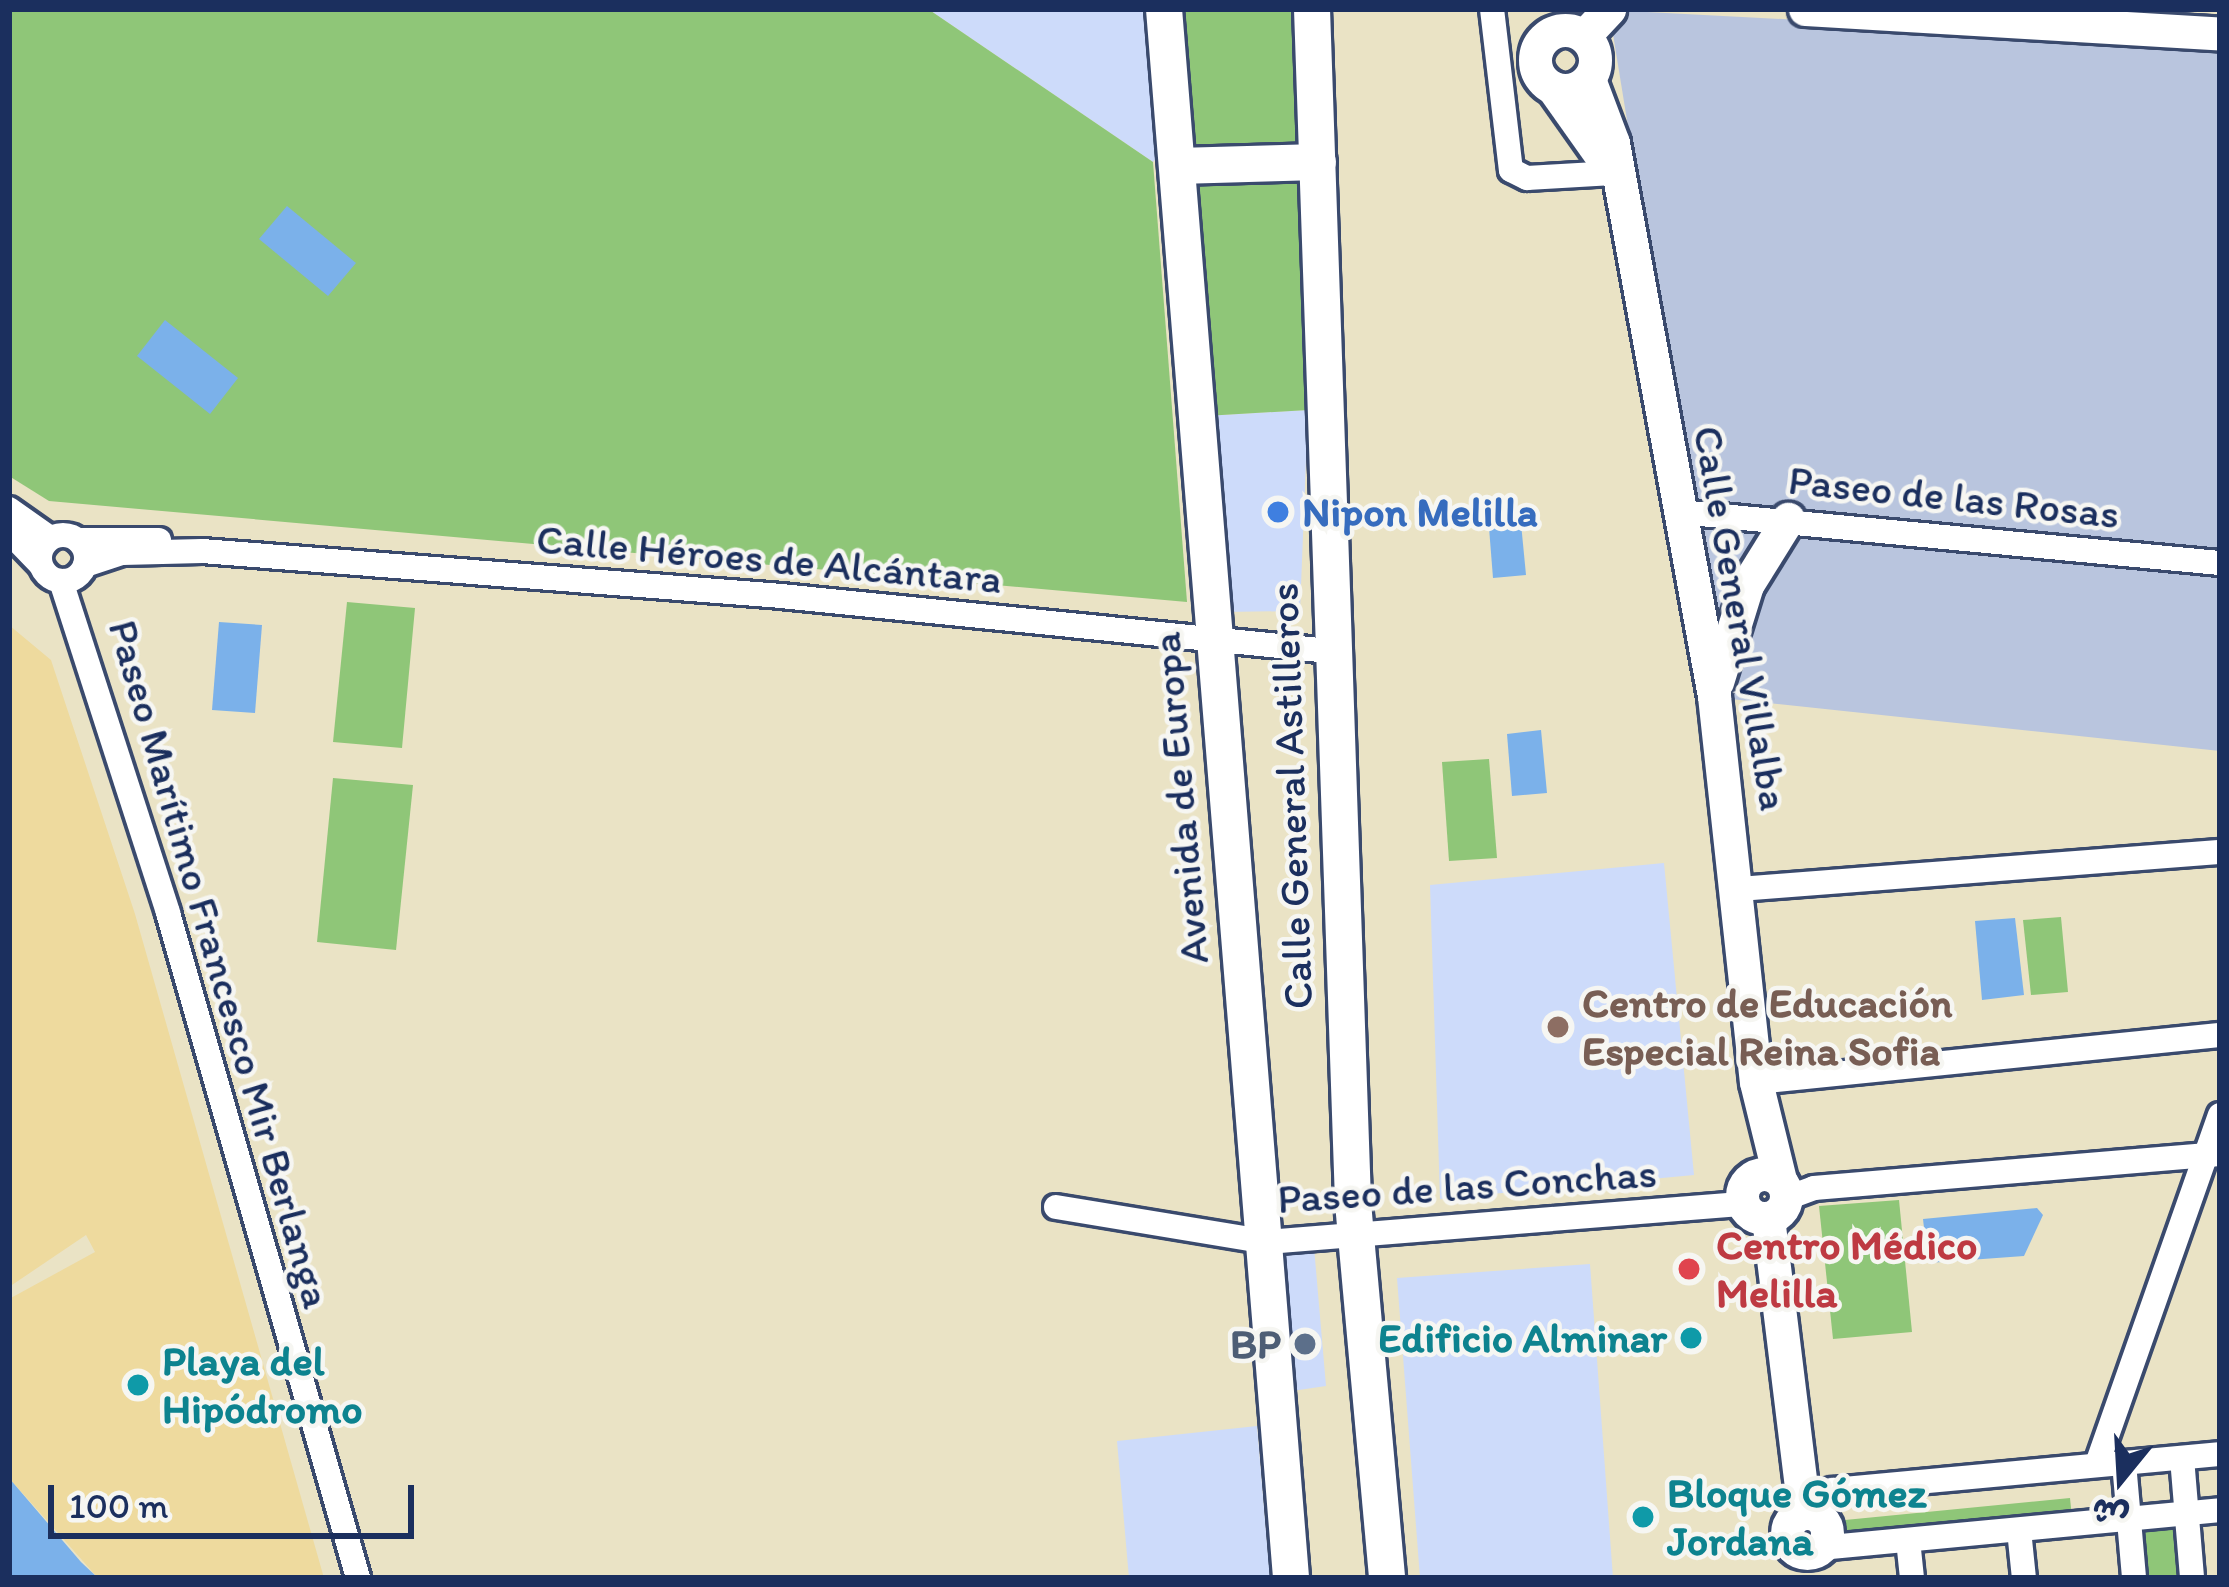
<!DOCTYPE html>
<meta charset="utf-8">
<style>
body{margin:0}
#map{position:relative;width:2229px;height:1587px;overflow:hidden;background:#eae3c5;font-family:Itim,"Playpen Sans Arabic",sans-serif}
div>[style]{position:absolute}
.built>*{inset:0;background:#cddbfa}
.industrial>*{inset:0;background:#b9c5de}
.green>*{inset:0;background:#8fc678}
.sand>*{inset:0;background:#eeda9e}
.water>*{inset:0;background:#7bb1ea}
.roads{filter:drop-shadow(3px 0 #3a4a6d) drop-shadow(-3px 0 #3a4a6d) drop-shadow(0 3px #3a4a6d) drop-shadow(0 -3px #3a4a6d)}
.street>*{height:24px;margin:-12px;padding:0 12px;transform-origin:12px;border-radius:12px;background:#fff}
.street>.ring{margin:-12px;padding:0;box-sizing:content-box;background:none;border:24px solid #fff;border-radius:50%}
.secondary>*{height:33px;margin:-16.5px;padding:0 16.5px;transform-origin:16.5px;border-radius:16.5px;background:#fff}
.secondary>.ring{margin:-16.5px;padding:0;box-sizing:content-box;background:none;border:33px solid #fff;border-radius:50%}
.primary>*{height:36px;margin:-18px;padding:0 18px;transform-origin:18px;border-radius:18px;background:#fff}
.dots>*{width:33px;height:33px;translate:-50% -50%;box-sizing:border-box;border:6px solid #f6f6f2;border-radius:50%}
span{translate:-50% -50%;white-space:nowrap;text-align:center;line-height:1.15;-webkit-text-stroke:9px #f6f6f2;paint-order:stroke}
.street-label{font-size:42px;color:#1b2f5e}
.shop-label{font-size:42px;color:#366cbe;font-weight:700}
.left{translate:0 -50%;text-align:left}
.education-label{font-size:42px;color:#785e54;font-weight:700}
.health-label{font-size:42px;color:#be3a42;font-weight:700}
.culture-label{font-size:42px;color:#0d838f;font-weight:700}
.right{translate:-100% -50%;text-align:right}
.service-label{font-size:42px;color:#4e5e75;font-weight:700}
.frame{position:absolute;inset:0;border:12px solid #1b2f5e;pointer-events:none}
.north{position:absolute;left:2061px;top:1419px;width:120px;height:120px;-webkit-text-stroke:9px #f6f6f2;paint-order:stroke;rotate:198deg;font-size:33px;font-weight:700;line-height:48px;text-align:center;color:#1b2f5e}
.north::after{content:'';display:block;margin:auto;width:42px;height:54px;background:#1b2f5e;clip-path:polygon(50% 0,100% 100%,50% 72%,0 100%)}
.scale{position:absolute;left:48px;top:1485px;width:366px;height:54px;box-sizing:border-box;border:6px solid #1b2f5e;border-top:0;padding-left:15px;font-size:36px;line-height:42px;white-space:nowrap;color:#1b2f5e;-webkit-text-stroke:9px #f6f6f2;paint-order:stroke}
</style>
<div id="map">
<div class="built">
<i style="clip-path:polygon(928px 9px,1150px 9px,1159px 156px,1153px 162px)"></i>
<i style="clip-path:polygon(1308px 410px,1300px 611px,1223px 612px,1205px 416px)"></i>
<i style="clip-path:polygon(1664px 863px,1694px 1175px,1440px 1199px,1430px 885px)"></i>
<i style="clip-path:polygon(1314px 1247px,1326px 1386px,1292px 1391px,1280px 1249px)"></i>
<i style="clip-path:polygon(1590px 1264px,1613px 1578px,1420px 1578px,1397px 1278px)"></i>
<i style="clip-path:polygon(1257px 1426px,1270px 1578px,1129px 1578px,1117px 1441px)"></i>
</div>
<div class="industrial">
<i style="clip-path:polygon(1628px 11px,2220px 42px,2220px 751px,1721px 698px,1612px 28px)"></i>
</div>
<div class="green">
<i style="clip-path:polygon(9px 9px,928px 9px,1153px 162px,1187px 602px,49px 501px,9px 476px)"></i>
<i style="clip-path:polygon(1181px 9px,1302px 9px,1307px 146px,1192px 148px)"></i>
<i style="clip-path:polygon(1310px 174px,1308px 410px,1205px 416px,1195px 179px)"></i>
<i style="clip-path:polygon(347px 602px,415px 608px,402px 748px,333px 742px)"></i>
<i style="clip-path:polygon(1489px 759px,1497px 858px,1449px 861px,1442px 762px)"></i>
<i style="clip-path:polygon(333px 778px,413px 785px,396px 950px,317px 942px)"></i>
<i style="clip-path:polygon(2061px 917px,2068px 992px,2031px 995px,2023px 920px)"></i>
<i style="clip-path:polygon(1899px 1200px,1912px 1332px,1833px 1339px,1819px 1206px)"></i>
<i style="clip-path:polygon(2070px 1498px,2072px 1518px,1847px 1539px,1845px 1520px)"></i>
<i style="clip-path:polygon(2173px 1523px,2178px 1578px,2146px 1578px,2141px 1527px)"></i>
</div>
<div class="sand">
<i style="clip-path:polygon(9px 625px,51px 660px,135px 914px,324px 1578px,98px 1578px,9px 1478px,9px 1299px,95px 1252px,86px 1235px,9px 1287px)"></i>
</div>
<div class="water">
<i style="clip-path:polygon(287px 206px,356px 263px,328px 296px,259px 239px)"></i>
<i style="clip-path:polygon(165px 320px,238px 378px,210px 414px,137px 356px)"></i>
<i style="clip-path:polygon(1520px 513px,1526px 575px,1493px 578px,1488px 515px)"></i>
<i style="clip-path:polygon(219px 622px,262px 625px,255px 713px,212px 710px)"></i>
<i style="clip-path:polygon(1541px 730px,1547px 793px,1512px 796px,1507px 734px)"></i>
<i style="clip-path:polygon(2015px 918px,2024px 995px,1982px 1000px,1975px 921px)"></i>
<i style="clip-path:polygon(2037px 1208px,2043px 1215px,2024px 1256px,1928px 1263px,1923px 1219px)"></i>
<i style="clip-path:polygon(9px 1478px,81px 1562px,98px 1578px,9px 1578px)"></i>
</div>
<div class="roads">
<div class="street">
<i style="left:1492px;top:9px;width:162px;rotate:83.3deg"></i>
<i style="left:1511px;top:170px;width:18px;rotate:27deg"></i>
<i style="left:1527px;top:178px;width:86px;rotate:-3.3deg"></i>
<i style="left:9px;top:509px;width:50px;rotate:35.3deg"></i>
<i style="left:1679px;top:512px;width:543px;rotate:5.39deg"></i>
<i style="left:9px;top:532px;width:43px;rotate:45.9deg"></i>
<i class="ring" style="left:40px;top:535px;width:22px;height:22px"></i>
<i style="left:78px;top:540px;width:81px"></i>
<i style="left:85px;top:565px;width:39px;rotate:-18deg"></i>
<i style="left:122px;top:553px;width:80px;rotate:-1.4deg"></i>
<i style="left:202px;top:551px;width:581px;rotate:4.44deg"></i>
<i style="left:781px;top:596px;width:551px;rotate:5.73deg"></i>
<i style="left:61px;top:581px;width:349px;rotate:72.1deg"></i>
<i style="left:168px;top:913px;width:692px;rotate:74.05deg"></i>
<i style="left:1738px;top:889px;width:483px;rotate:-4.4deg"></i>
<i style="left:1756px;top:1082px;width:466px;rotate:-5.8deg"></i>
<i style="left:1787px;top:1198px;width:29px;rotate:-20deg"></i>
<i style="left:1814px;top:1188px;width:407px;rotate:-4.8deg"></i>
<i style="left:1056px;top:1207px;width:214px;rotate:9.4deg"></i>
<i style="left:1267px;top:1242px;width:478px;rotate:-4.6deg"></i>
<i style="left:2182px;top:1458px;width:120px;rotate:85.2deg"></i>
<i style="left:2124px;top:1463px;width:115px;rotate:85deg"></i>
<i style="left:2097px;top:1464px;width:370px;rotate:-70.6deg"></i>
<i style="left:1816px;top:1514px;width:29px;rotate:-56deg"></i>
<i style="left:1832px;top:1490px;width:390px;rotate:-5.3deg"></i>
<i style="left:2019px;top:1530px;width:48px;rotate:84.1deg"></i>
<i style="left:1908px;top:1540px;width:38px;rotate:84deg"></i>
<i style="left:1820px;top:1548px;width:402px;rotate:-5.4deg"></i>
</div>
<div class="secondary">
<i style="left:1805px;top:9px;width:416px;rotate:3.4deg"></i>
<i class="ring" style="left:1535px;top:30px;width:27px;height:27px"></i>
<i style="left:1584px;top:36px;width:37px;rotate:-47deg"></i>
<i style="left:1589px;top:79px;width:68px;rotate:69.4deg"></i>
<i style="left:1613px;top:143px;width:562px;rotate:79.65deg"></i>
<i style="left:1714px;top:696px;width:388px;rotate:83.8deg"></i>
<i style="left:1756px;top:1082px;width:101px;rotate:76.2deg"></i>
<i style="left:1553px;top:88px;width:97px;rotate:54.7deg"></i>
<i style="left:1717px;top:682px;width:102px;rotate:-72.8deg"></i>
<i style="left:1747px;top:585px;width:78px;rotate:-58.2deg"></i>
<i class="ring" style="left:1742px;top:1174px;width:11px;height:11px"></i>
<i style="left:1768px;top:1218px;width:296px;rotate:83deg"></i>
<i class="ring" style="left:1787px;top:1513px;width:7px;height:7px"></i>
</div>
<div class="primary">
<i style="left:1164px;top:9px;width:1574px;rotate:85.37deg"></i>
<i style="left:1312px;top:9px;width:1195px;rotate:88.03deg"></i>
<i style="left:1353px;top:1203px;width:377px;rotate:84.8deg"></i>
<i style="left:1178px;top:166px;width:140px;rotate:-1.6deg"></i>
</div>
</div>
<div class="dots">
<i style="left:1278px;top:512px;background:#3f7fe0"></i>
<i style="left:1558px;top:1027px;background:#8d6e63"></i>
<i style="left:1689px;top:1269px;background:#e0444e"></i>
<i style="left:1691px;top:1338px;background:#0f9aa8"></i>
<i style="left:1305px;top:1344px;background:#5c6f8a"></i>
<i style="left:138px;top:1385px;background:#0f9aa8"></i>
<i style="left:1643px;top:1517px;background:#0f9aa8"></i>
</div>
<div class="street-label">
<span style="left:1954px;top:497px;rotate:6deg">Paseo de las Rosas</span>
<span style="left:769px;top:559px;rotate:5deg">Calle Héroes de Alcántara</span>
<span style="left:1741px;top:618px;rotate:80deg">Calle General Villalba</span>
<span style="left:1291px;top:796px;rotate:-92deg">Calle General Astilleros</span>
<span style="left:1180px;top:798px;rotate:-95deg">Avenida de Europa</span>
<span style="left:220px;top:964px;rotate:74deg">Paseo Marítimo Francesco Mir Berlanga</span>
<span style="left:1467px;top:1186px;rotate:-4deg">Paseo de las Conchas</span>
</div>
<div class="shop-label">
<span class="left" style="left:1302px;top:512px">Nipon Melilla</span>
</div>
<div class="education-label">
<span class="left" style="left:1582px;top:1027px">Centro de Educación<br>Especial Reina Sofia</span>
</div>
<div class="health-label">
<span class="left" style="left:1716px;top:1269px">Centro Médico<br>Melilla</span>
</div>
<div class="culture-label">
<span class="right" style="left:1667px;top:1338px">Edificio Alminar</span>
<span class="left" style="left:162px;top:1385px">Playa del<br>Hipódromo</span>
<span class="left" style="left:1667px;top:1517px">Bloque Gómez<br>Jordana</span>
</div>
<div class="service-label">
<span class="right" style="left:1281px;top:1344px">BP</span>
</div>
<div class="frame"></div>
<div class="north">ش</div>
<div class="scale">100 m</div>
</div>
